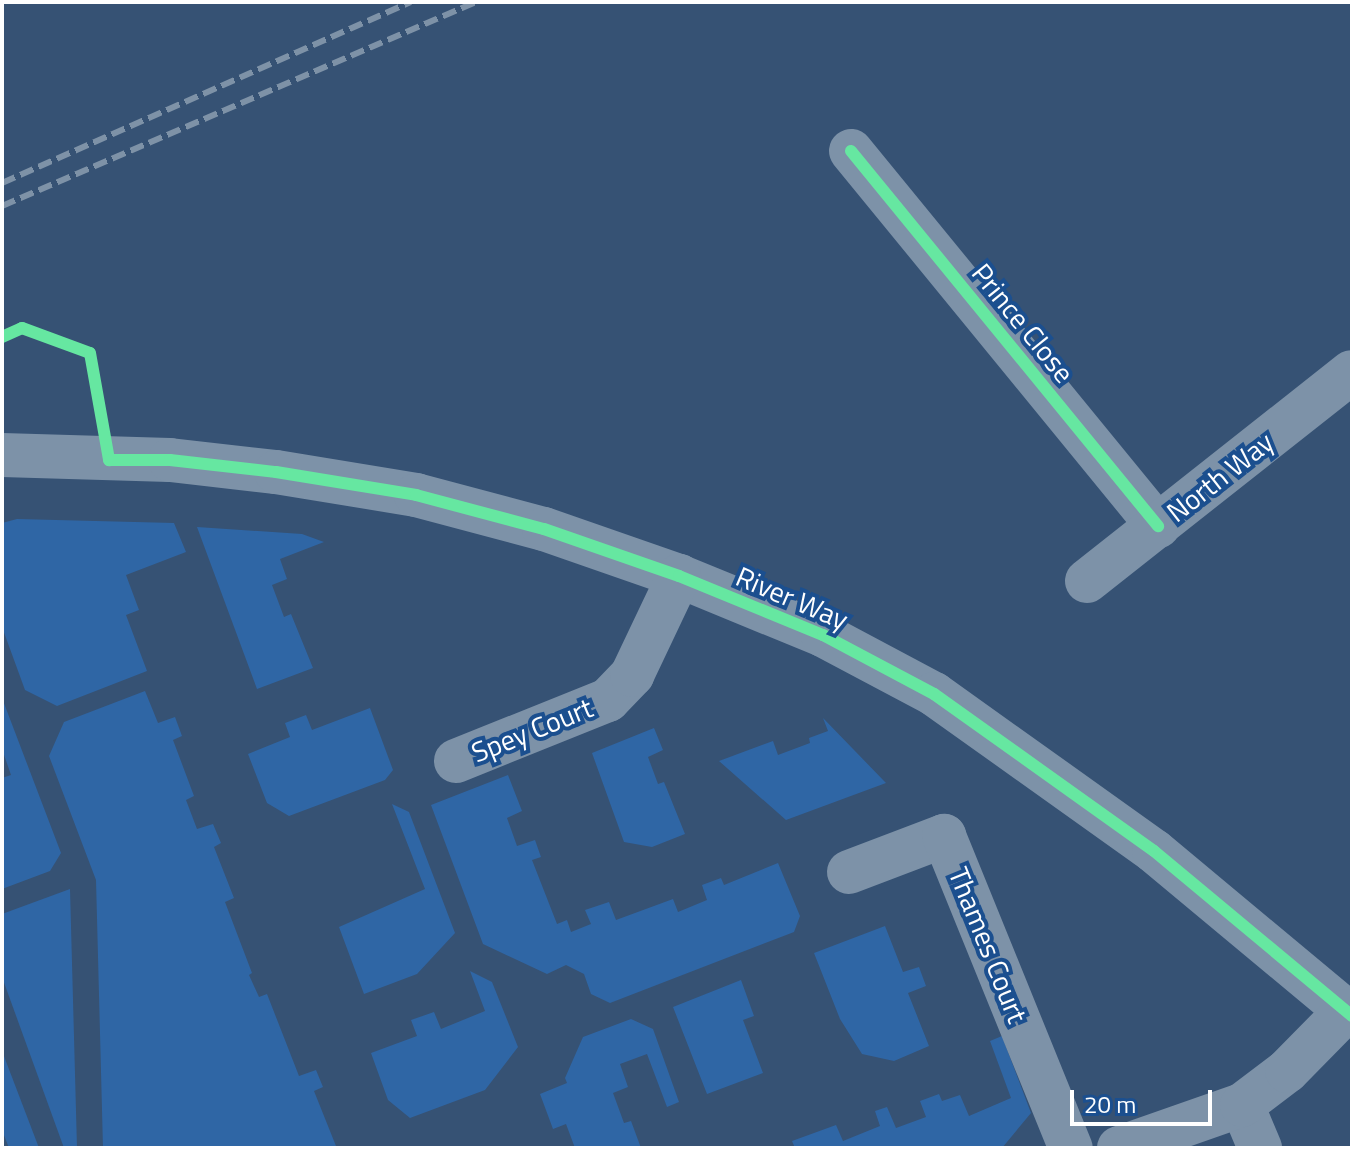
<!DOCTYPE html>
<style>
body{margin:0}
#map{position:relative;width:1354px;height:1150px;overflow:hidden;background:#365274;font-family:"Titillium Web",sans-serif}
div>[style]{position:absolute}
.green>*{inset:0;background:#2f66a5}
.minor>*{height:44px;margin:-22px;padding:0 22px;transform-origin:22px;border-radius:22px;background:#7d92a8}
.rail>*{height:6px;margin-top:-3px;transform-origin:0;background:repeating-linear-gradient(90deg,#7e92a7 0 14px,transparent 0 20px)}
.cycleway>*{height:12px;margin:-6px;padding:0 6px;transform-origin:6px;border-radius:6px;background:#66e7a1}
span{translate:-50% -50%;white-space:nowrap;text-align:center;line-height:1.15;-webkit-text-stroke:8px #1b4f8f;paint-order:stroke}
.street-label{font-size:28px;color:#fff}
.frame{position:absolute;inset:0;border:4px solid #fff;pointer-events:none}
.scale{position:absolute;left:1070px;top:1090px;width:142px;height:36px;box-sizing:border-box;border:4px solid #fff;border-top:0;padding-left:10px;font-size:24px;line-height:28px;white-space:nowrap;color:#fff;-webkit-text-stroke:6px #1b4f8f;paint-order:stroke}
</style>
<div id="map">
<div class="green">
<i style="clip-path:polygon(17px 519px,174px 523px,186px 552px,126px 575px,139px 610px,126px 615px,147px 671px,57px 706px,25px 690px,2px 627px,2px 523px)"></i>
<i style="clip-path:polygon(197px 527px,302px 534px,324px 542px,280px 559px,287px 579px,272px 585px,284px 617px,291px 614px,313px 668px,257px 689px)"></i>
<i style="clip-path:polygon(145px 691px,158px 723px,175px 717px,182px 736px,173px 740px,194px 796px,186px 800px,197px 829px,213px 824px,221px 843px,214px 847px,234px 898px,225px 902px,252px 973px,249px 975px,259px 997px,267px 994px,299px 1076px,316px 1070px,323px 1087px,314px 1091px,336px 1146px,103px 1148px,96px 880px,49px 756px,64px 722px)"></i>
<i style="clip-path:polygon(2px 698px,61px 853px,50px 871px,2px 889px,2px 778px,11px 775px,2px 749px)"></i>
<i style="clip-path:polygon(370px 708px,393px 770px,385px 780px,289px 816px,267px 803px,248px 754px,290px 737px,285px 723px,306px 715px,312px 730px)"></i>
<i style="clip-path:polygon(823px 718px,886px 783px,786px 820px,719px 761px,773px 741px,778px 755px,810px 743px,809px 738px,828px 731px)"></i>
<i style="clip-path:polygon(654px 728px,663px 750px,648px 757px,658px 784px,664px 782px,685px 834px,652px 847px,624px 842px,592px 753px)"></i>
<i style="clip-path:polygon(508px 775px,522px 811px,507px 818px,517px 846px,535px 840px,541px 857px,532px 860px,557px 924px,567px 920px,571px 932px,591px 924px,585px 910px,609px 902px,616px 920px,673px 899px,678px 912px,707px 900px,702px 885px,721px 878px,724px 885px,778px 863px,800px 916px,794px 932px,610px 1003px,591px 994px,584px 974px,566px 965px,547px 974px,483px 944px,431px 805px)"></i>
<i style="clip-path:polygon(392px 804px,409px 812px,455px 933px,417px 974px,364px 994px,339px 927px,425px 889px)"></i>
<i style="clip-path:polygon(70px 889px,77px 1148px,64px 1148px,2px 977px,2px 914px)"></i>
<i style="clip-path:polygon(885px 926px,903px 972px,919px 967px,926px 986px,908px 993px,929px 1046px,894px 1061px,862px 1054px,840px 1019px,814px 953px)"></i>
<i style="clip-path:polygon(470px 971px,492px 982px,518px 1047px,485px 1090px,410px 1118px,388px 1100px,371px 1053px,417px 1036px,411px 1020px,434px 1012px,441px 1029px,485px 1011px)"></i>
<i style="clip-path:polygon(741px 980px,754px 1016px,743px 1020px,763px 1073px,707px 1094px,673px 1007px)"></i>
<i style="clip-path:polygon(631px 1019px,653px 1029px,679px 1102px,667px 1107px,647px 1054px,620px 1064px,628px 1087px,613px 1093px,624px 1123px,631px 1121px,641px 1148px,575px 1148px,566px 1124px,553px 1129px,540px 1094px,567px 1083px,565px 1078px,583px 1037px)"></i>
<i style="clip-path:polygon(1002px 1036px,1031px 1113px,1002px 1148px,795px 1148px,792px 1141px,836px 1125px,843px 1141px,880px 1126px,875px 1111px,887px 1107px,896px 1128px,926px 1117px,920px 1101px,939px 1094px,942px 1101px,960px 1095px,969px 1116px,1011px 1098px,990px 1041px)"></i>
<i style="clip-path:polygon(2px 1051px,39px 1148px,9px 1148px,2px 1130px)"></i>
</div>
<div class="minor">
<i style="left:851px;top:151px;width:485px;rotate:50.7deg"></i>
<i style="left:2px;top:455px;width:168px;rotate:1.7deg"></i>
<i style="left:170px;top:460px;width:107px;rotate:6.5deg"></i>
<i style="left:276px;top:472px;width:142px;rotate:9.3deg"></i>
<i style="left:416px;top:495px;width:132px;rotate:14.9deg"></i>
<i style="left:544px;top:529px;width:143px;rotate:19.2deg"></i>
<i style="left:679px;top:576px;width:156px;rotate:22.3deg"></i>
<i style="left:823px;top:635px;width:126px;rotate:28deg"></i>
<i style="left:934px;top:694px;width:270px;rotate:35.5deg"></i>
<i style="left:1154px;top:851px;width:258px;rotate:39.8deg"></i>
<i style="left:1087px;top:581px;width:337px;rotate:-38.3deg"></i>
<i style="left:456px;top:761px;width:164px;rotate:-21.9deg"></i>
<i style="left:608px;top:700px;width:35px;rotate:-46deg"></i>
<i style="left:632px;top:675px;width:110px;rotate:-64.6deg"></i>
<i style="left:849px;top:872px;width:102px;rotate:-20.8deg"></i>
<i style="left:944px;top:836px;width:337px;rotate:67.9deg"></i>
<i style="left:1242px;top:1105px;width:47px;rotate:67.3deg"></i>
<i style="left:1119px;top:1148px;width:130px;rotate:-19.3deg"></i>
<i style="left:1242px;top:1105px;width:56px;rotate:-37.1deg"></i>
<i style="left:1287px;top:1071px;width:84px;rotate:-45.5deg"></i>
</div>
<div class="rail">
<i style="left:2px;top:183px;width:447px;rotate:-23.9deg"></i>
<i style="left:2px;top:206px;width:516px;rotate:-23.29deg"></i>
</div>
<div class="cycleway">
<i style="left:851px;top:151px;width:485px;rotate:50.7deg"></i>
<i style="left:2px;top:337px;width:22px;rotate:-24deg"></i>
<i style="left:22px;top:328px;width:72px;rotate:20.2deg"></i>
<i style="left:90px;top:353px;width:109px;rotate:79.9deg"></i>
<i style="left:109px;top:460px;width:61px"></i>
<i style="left:170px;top:460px;width:107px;rotate:6.5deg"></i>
<i style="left:276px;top:472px;width:142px;rotate:9.3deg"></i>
<i style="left:416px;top:495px;width:132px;rotate:14.9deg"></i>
<i style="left:544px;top:529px;width:143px;rotate:19.2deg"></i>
<i style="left:679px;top:576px;width:156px;rotate:22.3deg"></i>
<i style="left:823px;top:635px;width:126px;rotate:28deg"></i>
<i style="left:934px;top:694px;width:270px;rotate:35.5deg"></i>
<i style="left:1154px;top:851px;width:258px;rotate:39.8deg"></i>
</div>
<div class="street-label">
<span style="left:1023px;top:323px;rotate:51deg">Prince Close</span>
<span style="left:1220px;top:477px;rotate:-38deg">North Way</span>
<span style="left:792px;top:598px;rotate:23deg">River Way</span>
<span style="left:532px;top:730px;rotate:-22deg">Spey Court</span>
<span style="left:988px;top:945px;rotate:68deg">Thames Court</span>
</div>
<div class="frame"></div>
<div class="scale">20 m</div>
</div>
